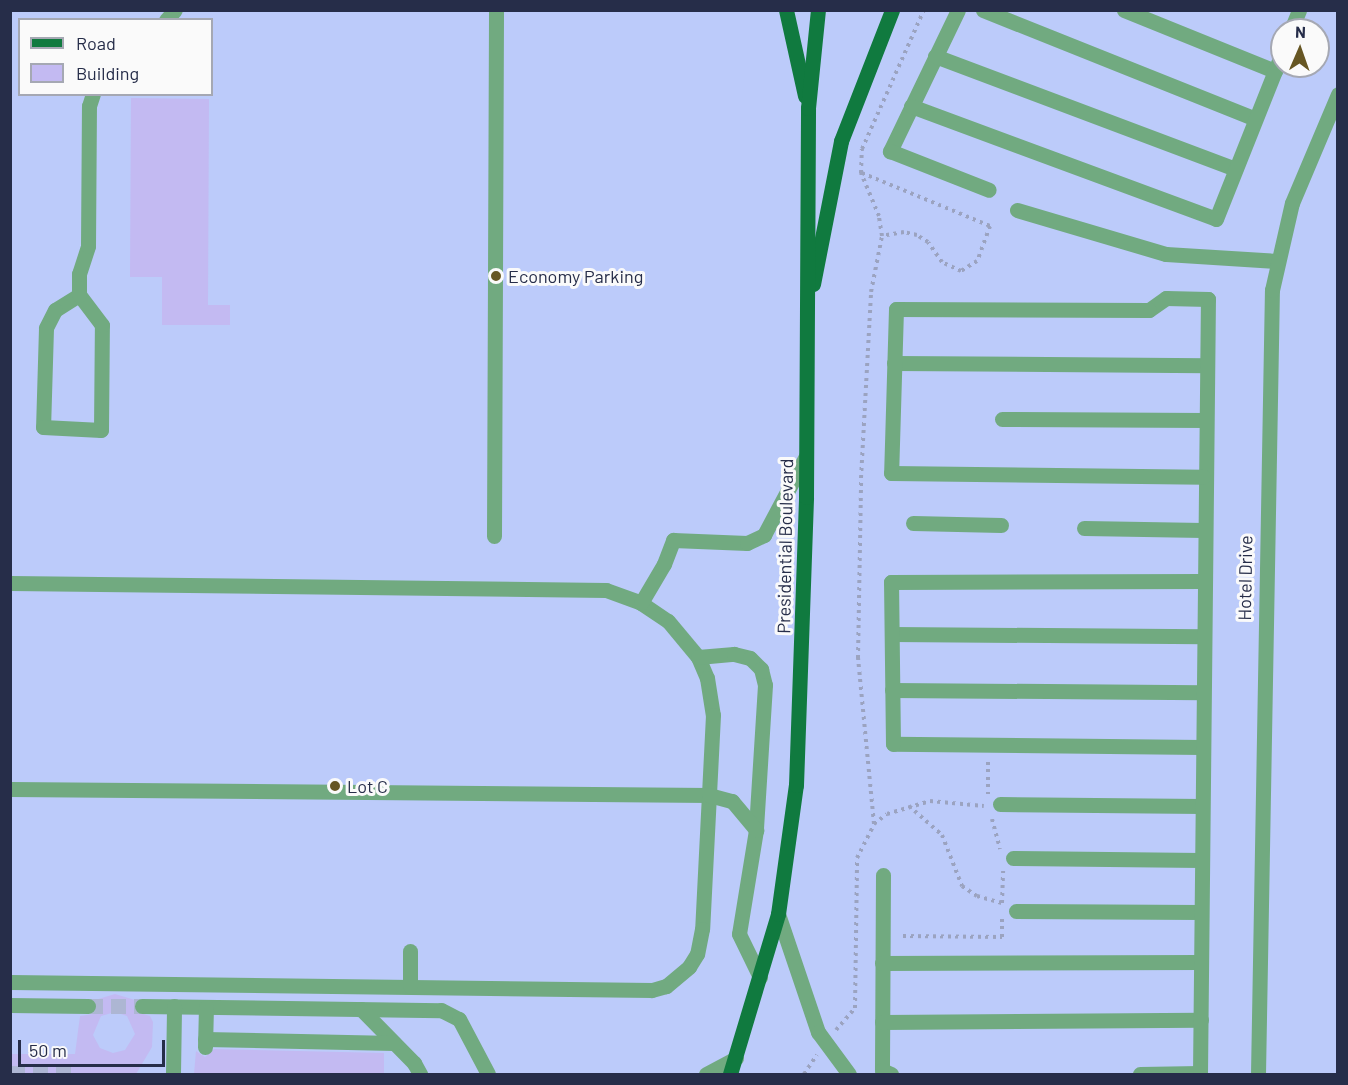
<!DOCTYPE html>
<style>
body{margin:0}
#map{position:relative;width:1348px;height:1085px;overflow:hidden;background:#cfd8f5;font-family:Barlow,sans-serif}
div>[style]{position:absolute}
.built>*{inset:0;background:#bccbfa}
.building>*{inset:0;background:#c3baf2}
.minor-tunnel>*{height:15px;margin-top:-7.5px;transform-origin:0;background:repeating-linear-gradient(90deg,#adb6d3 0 15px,transparent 0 23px)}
.path>*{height:4px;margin-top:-2px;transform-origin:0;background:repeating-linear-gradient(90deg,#9ba3c0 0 3px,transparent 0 7.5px)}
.minor>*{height:15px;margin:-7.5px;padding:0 7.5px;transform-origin:7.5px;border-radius:7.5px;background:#71aa80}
.major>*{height:15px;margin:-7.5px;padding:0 7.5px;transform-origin:7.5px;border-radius:7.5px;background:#107a3f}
.dots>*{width:16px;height:16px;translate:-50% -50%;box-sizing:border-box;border:3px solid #fafafa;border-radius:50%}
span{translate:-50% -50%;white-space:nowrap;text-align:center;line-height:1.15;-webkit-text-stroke:6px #fafafa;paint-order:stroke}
.poi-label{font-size:18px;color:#262d49}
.left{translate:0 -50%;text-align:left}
.street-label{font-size:18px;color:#262d49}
.frame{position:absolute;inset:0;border:12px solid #262d49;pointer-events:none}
.legend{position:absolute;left:18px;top:18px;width:195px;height:78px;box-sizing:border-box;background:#fafafa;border:2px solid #a5a8b3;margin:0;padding:8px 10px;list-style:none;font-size:18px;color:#262d49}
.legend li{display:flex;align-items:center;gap:12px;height:30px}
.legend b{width:30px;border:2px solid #a5a8b3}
.north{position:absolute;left:1270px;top:18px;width:60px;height:60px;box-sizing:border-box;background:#fafafa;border:2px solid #a5a8b3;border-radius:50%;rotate:2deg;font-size:16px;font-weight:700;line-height:24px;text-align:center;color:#262d49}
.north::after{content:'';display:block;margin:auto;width:21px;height:27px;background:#665623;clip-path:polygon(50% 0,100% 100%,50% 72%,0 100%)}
.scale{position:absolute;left:18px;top:1040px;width:147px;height:27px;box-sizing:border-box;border:3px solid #262d49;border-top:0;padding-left:8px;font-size:18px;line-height:21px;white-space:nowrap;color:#262d49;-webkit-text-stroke:4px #fafafa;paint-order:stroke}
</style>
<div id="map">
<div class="built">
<i style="clip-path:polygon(evenodd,11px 11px,1337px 11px,1337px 1074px,11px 1074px,11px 11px,20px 20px,212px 20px,212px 94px,20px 94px,20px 20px,11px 11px,1282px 30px,1318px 30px,1318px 66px,1282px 66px,1282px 30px)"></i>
</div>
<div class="building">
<i style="clip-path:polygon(131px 98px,209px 99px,208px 305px,230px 305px,230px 325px,162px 325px,162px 277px,130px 277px)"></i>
<i style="clip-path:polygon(evenodd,115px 994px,135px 1000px,134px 1011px,150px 1016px,153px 1022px,152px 1047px,136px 1074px,10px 1074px,10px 1054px,75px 1054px,80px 1016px,93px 1014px,98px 1007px,95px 1000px,115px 994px,115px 1012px,127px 1016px,135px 1034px,125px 1050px,113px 1053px,100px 1048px,93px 1035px,101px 1016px,115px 1012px)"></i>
<i style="clip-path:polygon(214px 1049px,384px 1053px,384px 1074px,194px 1074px,196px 1051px,205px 1057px)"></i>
</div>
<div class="minor-tunnel">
<i style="left:88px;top:1006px;width:54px"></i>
<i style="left:10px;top:1073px;width:65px;rotate:0.9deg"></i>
</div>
<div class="path">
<i style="left:862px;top:173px;width:139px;rotate:22.5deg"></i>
<i style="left:990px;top:226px;width:37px;rotate:110deg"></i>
<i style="left:977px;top:261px;width:19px;rotate:148deg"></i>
<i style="left:961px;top:271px;width:21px;rotate:-155deg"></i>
<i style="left:942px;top:262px;width:24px;rotate:-125deg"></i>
<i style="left:928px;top:242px;width:13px;rotate:-148deg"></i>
<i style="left:917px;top:235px;width:13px;rotate:-167deg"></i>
<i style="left:904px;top:232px;width:22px;rotate:170deg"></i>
<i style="left:988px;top:762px;width:32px;rotate:90deg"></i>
<i style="left:909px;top:806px;width:44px;rotate:41.3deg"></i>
<i style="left:942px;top:835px;width:55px;rotate:68.6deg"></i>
<i style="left:962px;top:886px;width:18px;rotate:34deg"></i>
<i style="left:977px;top:896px;width:26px;rotate:16deg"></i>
<i style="left:992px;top:819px;width:31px;rotate:75deg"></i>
<i style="left:874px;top:824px;width:16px;rotate:-38deg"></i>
<i style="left:887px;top:814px;width:45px;rotate:-16.8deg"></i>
<i style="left:930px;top:801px;width:54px;rotate:5.3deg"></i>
<i style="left:1002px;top:903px;width:32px;rotate:-88deg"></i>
<i style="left:903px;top:936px;width:99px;rotate:0.6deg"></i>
<i style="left:1002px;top:937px;width:18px;rotate:-90deg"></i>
<i style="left:836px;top:1030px;width:29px;rotate:-49deg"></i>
<i style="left:855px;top:1008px;width:150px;rotate:-89.2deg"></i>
<i style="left:857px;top:858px;width:38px;rotate:-63deg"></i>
<i style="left:874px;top:824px;width:167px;rotate:-95.5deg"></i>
<i style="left:858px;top:658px;width:180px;rotate:-89deg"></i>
<i style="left:861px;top:478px;width:186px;rotate:-86.9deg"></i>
<i style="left:871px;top:292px;width:57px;rotate:-78.9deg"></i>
<i style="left:882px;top:236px;width:20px;rotate:-99deg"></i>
<i style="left:879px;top:216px;width:47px;rotate:-112.7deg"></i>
<i style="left:861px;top:173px;width:24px;rotate:-88deg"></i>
<i style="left:862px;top:149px;width:152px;rotate:-66deg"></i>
<i style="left:804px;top:1074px;width:23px;rotate:-56deg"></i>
</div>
<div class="minor">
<i style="left:958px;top:10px;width:157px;rotate:115.7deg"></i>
<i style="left:890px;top:151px;width:106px;rotate:21.5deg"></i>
<i style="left:983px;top:10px;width:293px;rotate:21.8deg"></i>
<i style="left:1124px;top:10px;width:163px;rotate:22deg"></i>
<i style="left:166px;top:20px;width:13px;rotate:-48deg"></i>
<i style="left:1291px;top:30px;width:22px;rotate:-68deg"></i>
<i style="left:935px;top:56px;width:321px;rotate:20.6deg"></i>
<i style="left:911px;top:106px;width:325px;rotate:20.3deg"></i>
<i style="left:1216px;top:219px;width:179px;rotate:-68.3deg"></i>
<i style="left:1017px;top:210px;width:155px;rotate:16.5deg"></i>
<i style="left:1166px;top:254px;width:111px;rotate:3.6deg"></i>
<i style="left:79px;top:295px;width:28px;rotate:148deg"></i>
<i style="left:55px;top:310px;width:20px;rotate:117deg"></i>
<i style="left:46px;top:328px;width:99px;rotate:91.7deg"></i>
<i style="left:43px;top:427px;width:58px;rotate:3deg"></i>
<i style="left:101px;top:430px;width:105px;rotate:-89.5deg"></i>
<i style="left:102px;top:325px;width:38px;rotate:-127deg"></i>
<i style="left:79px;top:295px;width:21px;rotate:-90deg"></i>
<i style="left:79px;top:274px;width:29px;rotate:-72deg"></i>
<i style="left:88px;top:246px;width:140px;rotate:-89.6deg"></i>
<i style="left:89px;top:106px;width:13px;rotate:-72deg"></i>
<i style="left:894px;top:363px;width:312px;rotate:0.4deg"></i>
<i style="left:1002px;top:419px;width:203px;rotate:0.3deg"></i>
<i style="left:913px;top:523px;width:88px;rotate:1.3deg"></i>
<i style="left:1084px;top:528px;width:119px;rotate:1deg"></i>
<i style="left:494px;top:536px;width:526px;rotate:-89.78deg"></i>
<i style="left:10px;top:583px;width:596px;rotate:0.67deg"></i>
<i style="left:606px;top:590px;width:37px;rotate:20deg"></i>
<i style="left:641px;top:603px;width:32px;rotate:34deg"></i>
<i style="left:668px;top:621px;width:47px;rotate:50.2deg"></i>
<i style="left:698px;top:657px;width:23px;rotate:67deg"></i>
<i style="left:707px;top:678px;width:37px;rotate:81deg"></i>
<i style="left:713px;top:715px;width:214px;rotate:92.9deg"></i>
<i style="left:702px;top:929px;width:25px;rotate:101deg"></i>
<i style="left:697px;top:954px;width:15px;rotate:122deg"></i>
<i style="left:689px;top:967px;width:30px;rotate:140deg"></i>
<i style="left:666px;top:986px;width:15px;rotate:164deg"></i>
<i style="left:652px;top:990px;width:642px;rotate:-179.29deg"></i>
<i style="left:641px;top:603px;width:45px;rotate:-59.5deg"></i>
<i style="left:664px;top:564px;width:26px;rotate:-69deg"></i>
<i style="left:673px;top:540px;width:74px;rotate:2.3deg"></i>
<i style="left:747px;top:543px;width:19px;rotate:-25deg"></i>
<i style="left:764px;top:535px;width:89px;rotate:-62deg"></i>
<i style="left:892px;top:634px;width:311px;rotate:0.4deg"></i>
<i style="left:698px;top:657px;width:36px;rotate:-5deg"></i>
<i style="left:734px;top:654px;width:16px;rotate:14deg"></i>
<i style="left:750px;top:658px;width:16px;rotate:45deg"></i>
<i style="left:761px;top:669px;width:16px;rotate:76deg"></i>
<i style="left:765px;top:685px;width:145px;rotate:93.6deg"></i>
<i style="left:756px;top:830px;width:105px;rotate:99.3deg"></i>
<i style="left:739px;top:934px;width:48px;rotate:64deg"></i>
<i style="left:892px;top:690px;width:310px;rotate:0.4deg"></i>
<i style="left:1202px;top:747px;width:309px;rotate:-179.4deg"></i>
<i style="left:893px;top:744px;width:162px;rotate:-90.7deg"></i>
<i style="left:891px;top:582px;width:312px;rotate:-0.2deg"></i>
<i style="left:10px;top:789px;width:699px;rotate:0.49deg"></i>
<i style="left:709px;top:795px;width:24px;rotate:15deg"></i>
<i style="left:732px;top:801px;width:38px;rotate:50deg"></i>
<i style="left:1000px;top:804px;width:202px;rotate:0.6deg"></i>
<i style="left:1013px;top:858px;width:188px;rotate:0.6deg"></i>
<i style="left:883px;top:875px;width:195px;rotate:90.3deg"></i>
<i style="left:882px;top:1070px;width:10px;rotate:24deg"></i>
<i style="left:1016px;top:911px;width:185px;rotate:0.3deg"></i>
<i style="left:778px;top:914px;width:125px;rotate:71.3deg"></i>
<i style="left:818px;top:1032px;width:52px;rotate:53.6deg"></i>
<i style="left:882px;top:963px;width:319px;rotate:-0.2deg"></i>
<i style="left:410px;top:986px;width:35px;rotate:-90deg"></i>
<i style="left:10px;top:1005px;width:78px;rotate:0.7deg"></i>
<i style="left:142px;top:1006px;width:299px;rotate:0.8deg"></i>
<i style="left:441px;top:1010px;width:20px;rotate:27deg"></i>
<i style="left:459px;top:1019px;width:62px;rotate:62.2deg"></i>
<i style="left:361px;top:1009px;width:76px;rotate:45.5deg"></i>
<i style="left:414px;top:1063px;width:13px;rotate:61deg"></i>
<i style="left:882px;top:1022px;width:319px;rotate:-0.4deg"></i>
<i style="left:205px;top:1039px;width:189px;rotate:1.2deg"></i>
<i style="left:205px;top:1047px;width:40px;rotate:-88.6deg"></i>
<i style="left:173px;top:1073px;width:67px;rotate:-89.1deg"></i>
<i style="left:706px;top:1074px;width:34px;rotate:-28deg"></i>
<i style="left:1140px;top:1074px;width:60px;rotate:-1deg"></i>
<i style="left:1200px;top:1073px;width:774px;rotate:-89.41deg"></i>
<i style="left:1208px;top:299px;width:42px;rotate:-178.6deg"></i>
<i style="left:1166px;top:298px;width:21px;rotate:145deg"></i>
<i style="left:1149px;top:310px;width:253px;rotate:-179.8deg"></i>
<i style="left:896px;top:309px;width:164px;rotate:91.7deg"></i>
<i style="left:891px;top:473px;width:312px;rotate:0.7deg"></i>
<i style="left:1258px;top:1074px;width:784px;rotate:-88.98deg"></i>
<i style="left:1272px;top:290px;width:89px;rotate:-77.1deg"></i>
<i style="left:1292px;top:203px;width:118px;rotate:-67.1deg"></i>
</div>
<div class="major">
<i style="left:786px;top:10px;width:88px;rotate:77.5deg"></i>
<i style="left:813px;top:284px;width:146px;rotate:-78.9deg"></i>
<i style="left:841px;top:141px;width:141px;rotate:-68.7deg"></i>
<i style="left:730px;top:1074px;width:167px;rotate:-73.3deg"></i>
<i style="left:778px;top:914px;width:130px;rotate:-82.1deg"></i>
<i style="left:796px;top:785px;width:288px;rotate:-88deg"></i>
<i style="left:806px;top:497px;width:389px;rotate:-89.7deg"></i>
<i style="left:808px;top:108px;width:99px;rotate:-84.2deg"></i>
</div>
<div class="dots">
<i style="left:496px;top:276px;background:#665623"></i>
<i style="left:335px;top:786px;background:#665623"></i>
</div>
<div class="poi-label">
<span class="left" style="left:508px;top:276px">Economy Parking</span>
<span class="left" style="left:347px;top:786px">Lot C</span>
</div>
<div class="street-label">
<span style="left:785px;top:546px;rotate:-89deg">Presidential Boulevard</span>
<span style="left:1245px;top:578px;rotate:-89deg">Hotel Drive</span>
</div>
<div class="frame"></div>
<ul class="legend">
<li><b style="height:8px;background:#107a3f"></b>Road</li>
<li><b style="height:16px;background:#c3baf2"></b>Building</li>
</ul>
<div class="north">N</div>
<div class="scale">50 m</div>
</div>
